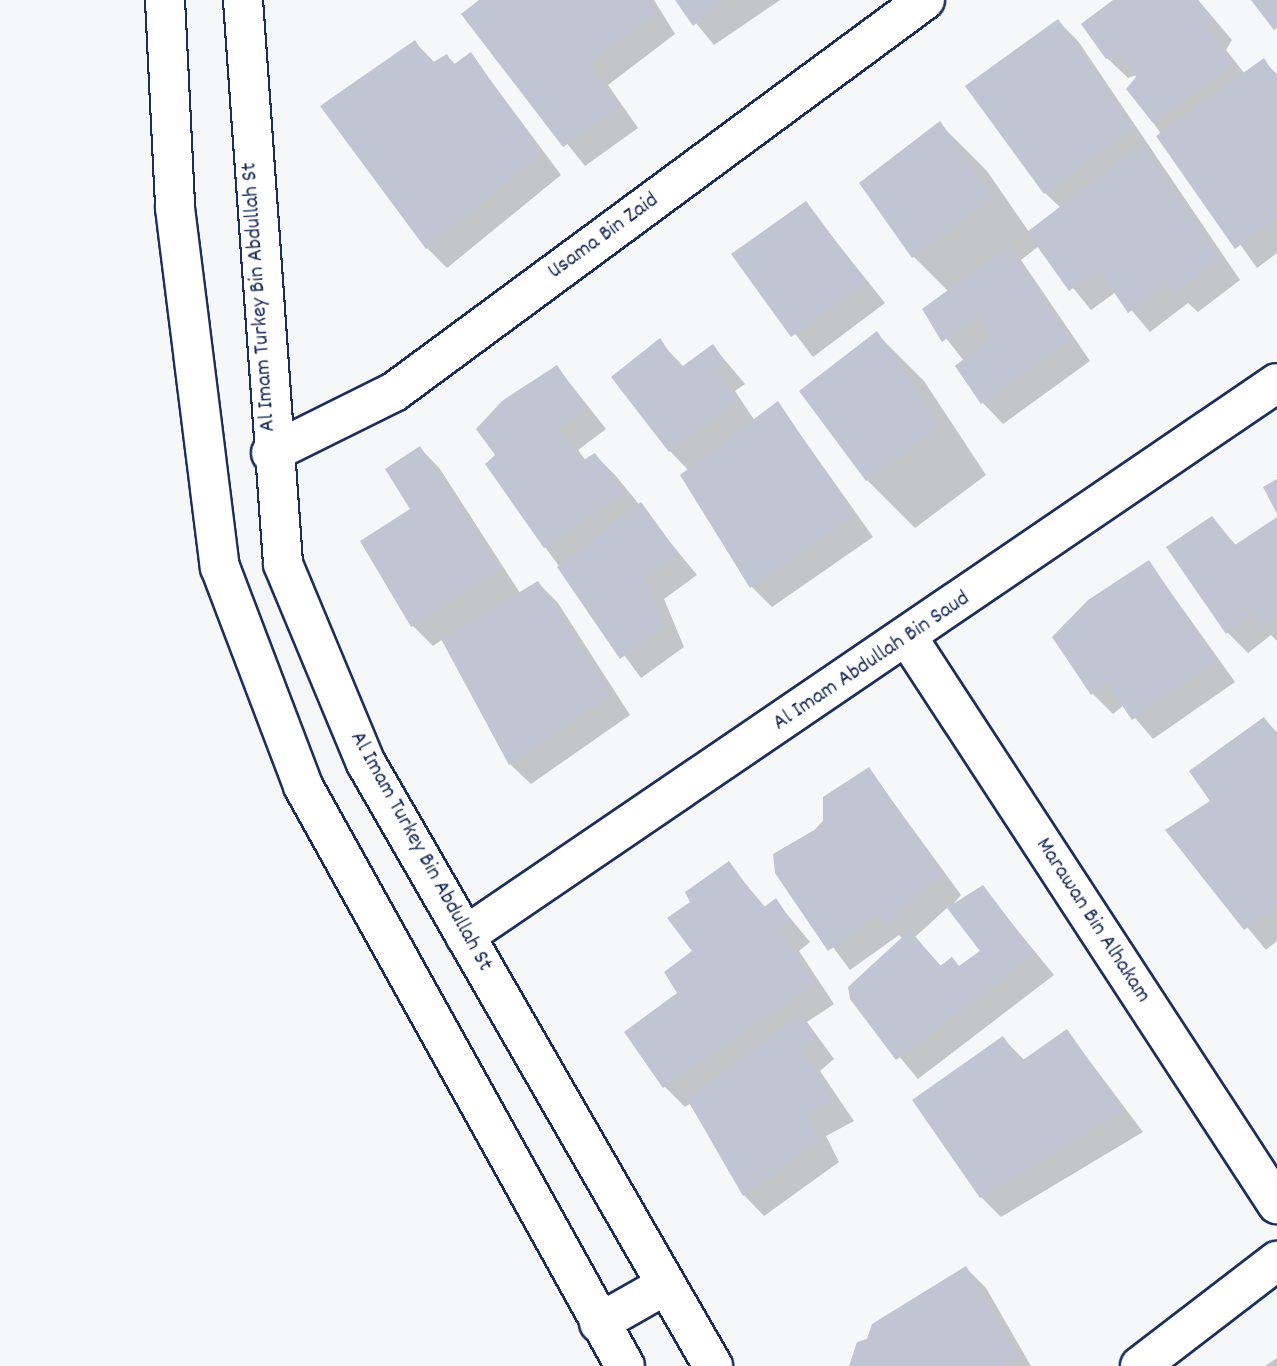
<!DOCTYPE html>
<style>
body{margin:0}
#map{position:relative;width:1277px;height:1366px;overflow:hidden;background:#f6f7f9;font-family:Dekko,sans-serif}
div>[style]{position:absolute}
.shadow>*{inset:0;background:#0003}
.building>*{inset:0;background:#c0c4d3}
.roads{filter:drop-shadow(2px 0 #1b2f5e) drop-shadow(-2px 0 #1b2f5e) drop-shadow(0 2px #1b2f5e) drop-shadow(0 -2px #1b2f5e)}
.minor>*{height:38px;margin:-19px;padding:0 19px;transform-origin:19px;border-radius:19px;background:#fff}
.tertiary>*{height:38px;margin:-19px;padding:0 19px;transform-origin:19px;border-radius:19px;background:#fff}
span{translate:-50% -50%;white-space:nowrap;text-align:center;line-height:1.15;-webkit-text-stroke:6px #fff;paint-order:stroke}
.street-label{font-size:23px;color:#1b2f5e}
</style>
<div id="map">
<div class="shadow">
<i style="clip-path:polygon(482px 0,654px 0,675px 34px,608px 85px,638px 128px,585px 166px,463px 14px)"></i>
<i style="clip-path:polygon(677px 0,780px 0,714px 45px)"></i>
<i style="clip-path:polygon(1115px 0,1198px 0,1232px 40px,1226px 50px,1245px 74px,1263px 61px,1277px 74px,1277px 253px,1257px 268px,1129px 89px,1142px 73px,1128px 78px,1107px 58px)"></i>
<i style="clip-path:polygon(1058px 21px,1078px 41px,1240px 280px,1198px 312px,1188px 303px,1150px 332px,1116px 292px,1091px 310px,1039px 246px,1021px 260px,1090px 361px,1003px 424px,983px 403px,957px 366px,964px 361px,924px 310px,949px 292px,914px 257px,862px 183px,940px 124px,987px 171px,1029px 232px,1061px 208px,1045px 193px)"></i>
<i style="clip-path:polygon(415px 42px,435px 63px,447px 56px,456px 65px,471px 54px,561px 175px,447px 268px,427px 248px)"></i>
<i style="clip-path:polygon(806px 204px,885px 303px,813px 357px,734px 254px)"></i>
<i style="clip-path:polygon(876px 333px,924px 381px,986px 475px,915px 528px,867px 480px)"></i>
<i style="clip-path:polygon(659px 341px,684px 367px,713px 346px,745px 384px,735px 391px,755px 421px,778px 403px,873px 537px,772px 607px,752px 587px,689px 471px,670px 451px)"></i>
<i style="clip-path:polygon(557px 367px,606px 429px,578px 450px,586px 461px,595px 455px,615px 475px,697px 575px,664px 599px,684px 647px,641px 678px,545px 547px,497px 456px)"></i>
<i style="clip-path:polygon(420px 448px,440px 469px,520px 593px,538px 583px,558px 603px,630px 715px,531px 784px,510px 764px,443px 639px,433px 646px,412px 625px)"></i>
<i style="clip-path:polygon(1211px 519px,1237px 546px,1277px 519px,1277px 641px,1271px 635px,1248px 653px,1228px 633px)"></i>
<i style="clip-path:polygon(1149px 562px,1235px 682px,1153px 739px,1124px 705px,1113px 714px,1093px 694px)"></i>
<i style="clip-path:polygon(1264px 719px,1277px 732px,1277px 941px,1266px 950px,1168px 831px,1212px 801px)"></i>
<i style="clip-path:polygon(evenodd,869px 769px,961px 895px,951px 907px,982px 887px,1054px 975px,918px 1079px,851px 999px,903px 939px,899px 935px,850px 970px,777px 872px,869px 769px,948px 907px,983px 951px,960px 967px,941px 966px,915px 937px,948px 907px)"></i>
<i style="clip-path:polygon(728px 863px,766px 908px,776px 901px,810px 942px,799px 951px,834px 1004px,807px 1022px,834px 1059px,820px 1071px,854px 1121px,826px 1136px,839px 1162px,764px 1216px,744px 1195px,691px 1103px,685px 1107px,665px 1087px,679px 993px,694px 951px,693px 902px)"></i>
<i style="clip-path:polygon(1067px 1031px,1143px 1132px,1001px 1217px,981px 1197px,1003px 1038px,1025px 1061px)"></i>
<i style="clip-path:polygon(966px 1268px,986px 1288px,1031px 1366px,851px 1366px,868px 1341px)"></i>
<i style="clip-path:polygon(1277px 1358px,1277px 1366px,1265px 1366px)"></i>
</div>
<div class="building">
<i style="clip-path:polygon(479px 0,648px 0,656px 13px,589px 63px,619px 107px,563px 147px,461px 14px)"></i>
<i style="clip-path:polygon(675px 0,725px 0,693px 26px)"></i>
<i style="clip-path:polygon(1113px 0,1198px 0,1213px 18px,1206px 28px,1229px 57px,1229px 67px,1153px 123px,1126px 89px,1136px 77px,1120px 54px,1106px 59px,1081px 24px)"></i>
<i style="clip-path:polygon(1251px 0,1277px 0,1277px 28px,1274px 30px)"></i>
<i style="clip-path:polygon(1058px 19px,1133px 127px,1044px 194px,965px 86px)"></i>
<i style="clip-path:polygon(415px 40px,430px 64px,447px 54px,453px 65px,471px 52px,541px 154px,426px 249px,320px 106px)"></i>
<i style="clip-path:polygon(1264px 58px,1277px 79px,1277px 218px,1235px 249px,1156px 136px)"></i>
<i style="clip-path:polygon(940px 121px,993px 198px,912px 258px,859px 183px)"></i>
<i style="clip-path:polygon(1142px 144px,1220px 259px,1176px 293px,1168px 283px,1128px 313px,1099px 270px,1069px 291px,1027px 232px)"></i>
<i style="clip-path:polygon(806px 201px,866px 282px,791px 337px,731px 254px)"></i>
<i style="clip-path:polygon(1009px 246px,1070px 340px,981px 404px,955px 366px,992px 337px,978px 315px,942px 342px,922px 309px)"></i>
<i style="clip-path:polygon(877px 331px,940px 426px,866px 481px,799px 391px)"></i>
<i style="clip-path:polygon(660px 338px,680px 368px,713px 344px,726px 363px,716px 370px,737px 401px,669px 452px,611px 377px)"></i>
<i style="clip-path:polygon(557px 365px,586px 408px,559px 429px,582px 461px,595px 453px,624px 493px,544px 548px,485px 464px,495px 455px,476px 429px,502px 401px)"></i>
<i style="clip-path:polygon(778px 401px,854px 516px,750px 588px,680px 475px)"></i>
<i style="clip-path:polygon(420px 446px,500px 570px,411px 627px,360px 541px,410px 509px,385px 469px)"></i>
<i style="clip-path:polygon(1277px 479px,1277px 514px,1263px 487px)"></i>
<i style="clip-path:polygon(641px 502px,678px 553px,645px 579px,664px 626px,620px 659px,557px 567px)"></i>
<i style="clip-path:polygon(1212px 516px,1235px 545px,1277px 517px,1277px 616px,1261px 627px,1253px 614px,1226px 634px,1166px 547px)"></i>
<i style="clip-path:polygon(1149px 560px,1216px 661px,1132px 720px,1107px 683px,1091px 695px,1052px 637px,1088px 600px)"></i>
<i style="clip-path:polygon(538px 581px,611px 695px,509px 765px,441px 639px)"></i>
<i style="clip-path:polygon(1264px 717px,1277px 735px,1277px 907px,1244px 930px,1165px 830px,1210px 801px,1189px 771px)"></i>
<i style="clip-path:polygon(869px 767px,942px 874px,886px 925px,877px 916px,828px 951px,775px 873px,773px 854px,823px 825px,823px 797px)"></i>
<i style="clip-path:polygon(729px 861px,763px 908px,776px 898px,791px 921px,780px 930px,815px 983px,663px 1088px,624px 1032px,677px 993px,664px 972px,692px 951px,667px 918px,690px 902px,685px 892px)"></i>
<i style="clip-path:polygon(983px 885px,1035px 954px,896px 1060px,850px 999px,848px 987px,910px 930px,940px 966px,952px 957px,959px 966px,980px 951px,947px 908px)"></i>
<i style="clip-path:polygon(801px 1014px,815px 1038px,801px 1050px,835px 1100px,807px 1116px,820px 1141px,743px 1196px,687px 1099px)"></i>
<i style="clip-path:polygon(1067px 1029px,1124px 1111px,980px 1198px,912px 1100px,1003px 1036px,1020px 1062px)"></i>
<i style="clip-path:polygon(966px 1266px,1019px 1357px,1002px 1366px,849px 1366px,857px 1342px,867px 1339px,872px 1324px)"></i>
</div>
<div class="roads">
<div class="minor">
<i style="left:271px;top:453px;width:137px;rotate:-26.4deg"></i>
<i style="left:394px;top:392px;width:660px;rotate:-36.44deg"></i>
<i style="left:908px;top:638px;width:676px;rotate:56.9deg"></i>
<i style="left:465px;top:936px;width:982px;rotate:-34.26deg"></i>
<i style="left:599px;top:1323px;width:77px;rotate:-29.6deg"></i>
<i style="left:1140px;top:1366px;width:173px;rotate:-37.5deg"></i>
</div>
<div class="tertiary">
<i style="left:165px;top:0;width:208px;rotate:87.2deg"></i>
<i style="left:175px;top:208px;width:362px;rotate:82.9deg"></i>
<i style="left:220px;top:567px;width:234px;rotate:69.2deg"></i>
<i style="left:303px;top:786px;width:663px;rotate:60.96deg"></i>
<i style="left:243px;top:0;width:565px;rotate:85.94deg"></i>
<i style="left:283px;top:564px;width:216px;rotate:67.4deg"></i>
<i style="left:366px;top:763px;width:696px;rotate:60.08deg"></i>
</div>
</div>
<div class="street-label">
<span style="left:604px;top:237px;rotate:-36deg">Usama Bin Zaid</span>
<span style="left:260px;top:297px;rotate:-94deg">Al Imam Turkey Bin Abdullah St</span>
<span style="left:872px;top:662px;rotate:-34deg">Al Imam Abdullah Bin Saud</span>
<span style="left:420px;top:852px;rotate:61deg">Al Imam Turkey Bin Abdullah St</span>
<span style="left:1092px;top:921px;rotate:57deg">Marawan Bin Alhakam</span>
</div>
</div>
